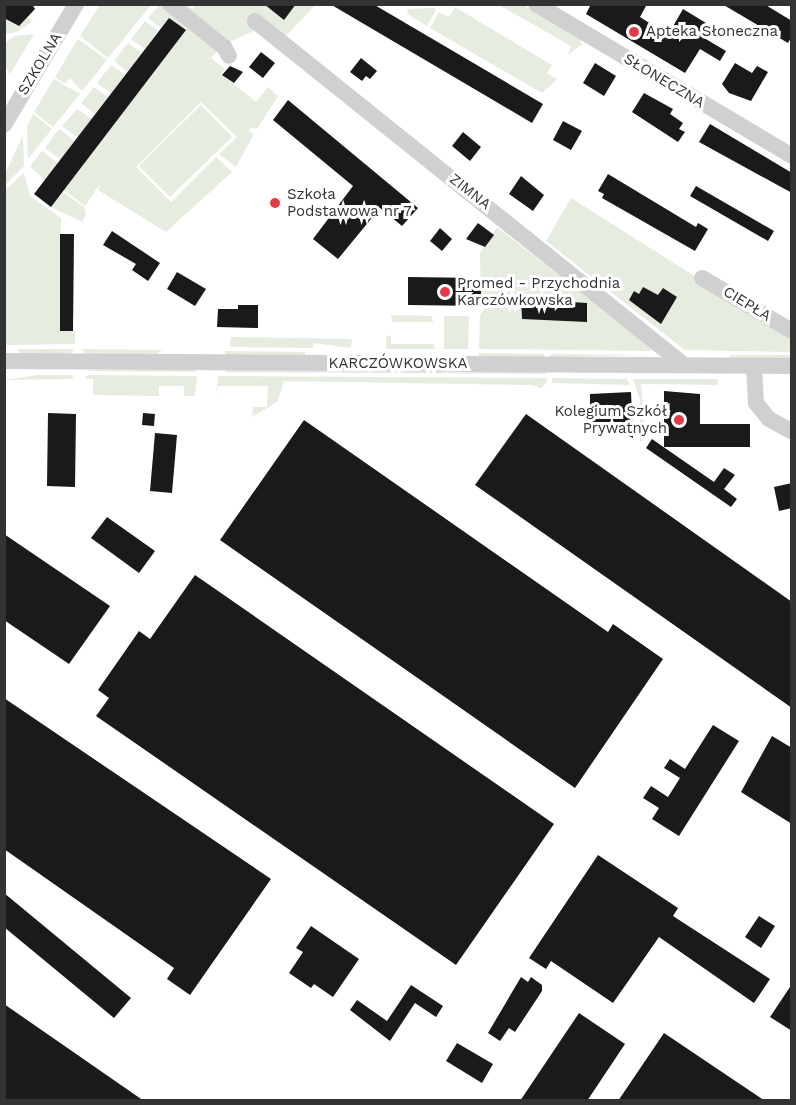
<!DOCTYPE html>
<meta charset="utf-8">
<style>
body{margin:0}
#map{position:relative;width:796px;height:1105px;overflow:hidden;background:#fff;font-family:"Work Sans",sans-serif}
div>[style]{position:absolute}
.green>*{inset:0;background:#e6ecdf}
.building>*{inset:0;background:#1a1a1a}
.minor>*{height:16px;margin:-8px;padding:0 8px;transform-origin:8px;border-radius:8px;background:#d0d0d0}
.dots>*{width:16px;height:16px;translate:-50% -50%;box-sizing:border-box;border:3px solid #fff;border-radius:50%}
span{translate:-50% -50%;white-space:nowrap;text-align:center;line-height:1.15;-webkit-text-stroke:6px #fff;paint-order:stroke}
.poi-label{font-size:15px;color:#333}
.left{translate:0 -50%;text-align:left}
.right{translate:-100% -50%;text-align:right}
.street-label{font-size:15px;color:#333}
.frame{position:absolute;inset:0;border:6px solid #333;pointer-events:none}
</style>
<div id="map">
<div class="green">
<i style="clip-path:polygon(198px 4px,315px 4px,315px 5px,287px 35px,256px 30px,225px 44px,175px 5px,188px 5px,192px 9px)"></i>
<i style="clip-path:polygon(100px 5px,151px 5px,108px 58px,80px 36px)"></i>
<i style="clip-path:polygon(159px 5px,218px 49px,211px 58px,225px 69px,221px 74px,256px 102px,268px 87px,278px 96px,257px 129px,251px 127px,249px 132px,254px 134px,236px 167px,219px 154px,237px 137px,201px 102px,136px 167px,171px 202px,216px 157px,232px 172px,166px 232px,98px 190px,101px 182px,85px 206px,64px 190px,186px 30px,169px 18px,161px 28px,148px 18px)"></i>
<i style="clip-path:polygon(499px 5px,523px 5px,579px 37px,582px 44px,568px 55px,571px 46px)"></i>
<i style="clip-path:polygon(455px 7px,552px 65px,547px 73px,557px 79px,542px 93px,430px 28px,439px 12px,449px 17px)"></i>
<i style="clip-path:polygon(434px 8px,436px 10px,427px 26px,409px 15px,407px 9px)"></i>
<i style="clip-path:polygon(25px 16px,33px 21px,17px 32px,5px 34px,5px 18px,18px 26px)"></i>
<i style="clip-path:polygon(145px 21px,158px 31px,145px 49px,131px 39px)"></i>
<i style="clip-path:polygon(34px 34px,10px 74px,5px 66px,5px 43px,15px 36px)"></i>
<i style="clip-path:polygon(78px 39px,107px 60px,82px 91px,70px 78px,65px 84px,55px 77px)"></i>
<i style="clip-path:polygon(128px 43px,142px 53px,128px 72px,114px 61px)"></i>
<i style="clip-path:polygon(111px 65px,125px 75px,111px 93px,97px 83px)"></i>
<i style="clip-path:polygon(54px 79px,80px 94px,53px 127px,34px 112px)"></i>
<i style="clip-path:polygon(94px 87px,108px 97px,95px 114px,81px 103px)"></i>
<i style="clip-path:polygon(201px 105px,232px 137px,170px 197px,139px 166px)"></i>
<i style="clip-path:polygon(77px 109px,92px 119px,78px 138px,62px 126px)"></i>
<i style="clip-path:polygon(33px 114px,52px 129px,28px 159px,27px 127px)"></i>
<i style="clip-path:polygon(59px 129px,75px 141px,61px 160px,45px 148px)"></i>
<i style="clip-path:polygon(23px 135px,24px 166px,5px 185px,5px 174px)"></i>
<i style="clip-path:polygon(42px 151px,58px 163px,45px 181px,30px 166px)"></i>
<i style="clip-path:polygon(24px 173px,30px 196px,61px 218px,60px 331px,75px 331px,75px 344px,5px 345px,4px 191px)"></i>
<i style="clip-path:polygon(63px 192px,84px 207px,86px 214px,82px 222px,51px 207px)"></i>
<i style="clip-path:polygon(571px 198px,791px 337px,791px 352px,685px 350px,546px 241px)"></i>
<i style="clip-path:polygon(497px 227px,652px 348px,651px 351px,479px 349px,480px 316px,485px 307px,481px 306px,480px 253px)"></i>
<i style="clip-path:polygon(391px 315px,432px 316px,433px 322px,392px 322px)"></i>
<i style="clip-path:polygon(444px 316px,469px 316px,468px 349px,444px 349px)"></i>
<i style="clip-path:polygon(391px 335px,391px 344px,433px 344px,436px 349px,386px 349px,386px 337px)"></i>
<i style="clip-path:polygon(231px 337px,294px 338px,352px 339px,351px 348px,313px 343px,313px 348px,230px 347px)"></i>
<i style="clip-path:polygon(18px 349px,74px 349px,71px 354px,20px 354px)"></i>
<i style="clip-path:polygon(83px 349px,162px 350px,157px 354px,85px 355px)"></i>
<i style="clip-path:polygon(225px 351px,305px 352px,305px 356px,225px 355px)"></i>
<i style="clip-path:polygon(479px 353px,545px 354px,542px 358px,479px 357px)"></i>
<i style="clip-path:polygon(551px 354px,655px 355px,551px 357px)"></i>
<i style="clip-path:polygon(730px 355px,791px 355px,791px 359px,730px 359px)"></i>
<i style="clip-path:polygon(90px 370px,194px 370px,197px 372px,89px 371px)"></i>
<i style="clip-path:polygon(225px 370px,544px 372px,547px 374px,225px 372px)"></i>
<i style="clip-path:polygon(37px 375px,73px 375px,74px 379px,5px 380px)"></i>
<i style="clip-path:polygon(87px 375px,197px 376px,195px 396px,184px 396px,184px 386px,159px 386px,159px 396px,93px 395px,93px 379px,85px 379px)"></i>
<i style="clip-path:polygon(218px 376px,546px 378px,547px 382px,541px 388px,531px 385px,284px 381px,277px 402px,252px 417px,253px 407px,267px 407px,268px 386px,218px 386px,216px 396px)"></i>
<i style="clip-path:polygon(552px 378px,627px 379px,630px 385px,552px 383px)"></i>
<i style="clip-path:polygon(633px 379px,718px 379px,718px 385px,641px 384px,646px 434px,640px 443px,640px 400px)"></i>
</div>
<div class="building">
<i style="clip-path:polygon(4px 4px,32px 4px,35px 9px,19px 26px,4px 18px)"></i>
<i style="clip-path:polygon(264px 4px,296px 4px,284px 20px)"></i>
<i style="clip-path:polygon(330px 4px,373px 4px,543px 104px,532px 123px)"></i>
<i style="clip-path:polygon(591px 4px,647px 4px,640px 17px,668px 35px,683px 9px,706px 23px,699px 35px,726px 51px,720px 61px,700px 49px,685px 73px,586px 14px)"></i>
<i style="clip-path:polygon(722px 4px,764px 4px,792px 21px,792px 36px,788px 43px)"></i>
<i style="clip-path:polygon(169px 18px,186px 30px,51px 207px,34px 194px)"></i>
<i style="clip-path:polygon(261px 52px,275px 63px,263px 78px,249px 67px)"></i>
<i style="clip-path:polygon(361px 58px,377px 71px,370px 79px,366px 76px,362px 81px,350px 72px)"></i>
<i style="clip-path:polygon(595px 63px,616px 76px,604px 96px,583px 83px)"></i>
<i style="clip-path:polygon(735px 63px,752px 73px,757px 66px,768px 72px,751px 101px,729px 93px,722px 84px)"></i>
<i style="clip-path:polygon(230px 66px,243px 72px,234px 83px,222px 75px)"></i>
<i style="clip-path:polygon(644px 93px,673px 109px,670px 114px,683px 123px,679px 129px,685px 132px,678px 142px,632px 112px)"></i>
<i style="clip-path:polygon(288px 100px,418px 208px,402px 226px,380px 208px,338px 259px,313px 239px,353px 186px,273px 120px)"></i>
<i style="clip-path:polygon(563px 121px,582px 131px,571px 150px,553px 140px)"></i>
<i style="clip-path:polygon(710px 124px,792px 173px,792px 193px,699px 142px)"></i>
<i style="clip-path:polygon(463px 132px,481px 147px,470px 161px,452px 146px)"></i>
<i style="clip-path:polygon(608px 174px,696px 227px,698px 223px,708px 229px,695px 251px,602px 198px,604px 194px,598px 191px)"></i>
<i style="clip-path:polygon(521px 176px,544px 195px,533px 211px,509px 194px)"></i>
<i style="clip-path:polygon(696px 186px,774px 231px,768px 241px,690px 196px)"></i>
<i style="clip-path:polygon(478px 223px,494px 235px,485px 247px,466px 239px)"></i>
<i style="clip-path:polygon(440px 228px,452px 239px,442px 251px,430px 241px)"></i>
<i style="clip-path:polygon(112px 231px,160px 263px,148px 281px,132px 270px,136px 264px,103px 245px)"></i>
<i style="clip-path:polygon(60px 234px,74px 234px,73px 331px,60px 331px)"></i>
<i style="clip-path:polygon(177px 272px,206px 289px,195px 306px,167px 289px)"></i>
<i style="clip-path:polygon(408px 277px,481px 278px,481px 306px,408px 305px)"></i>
<i style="clip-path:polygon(643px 287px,658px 295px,663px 288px,677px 297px,661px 324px,629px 300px,634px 291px,639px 294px)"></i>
<i style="clip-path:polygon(538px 296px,538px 300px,587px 303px,587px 322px,522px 319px,521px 297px)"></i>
<i style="clip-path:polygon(238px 305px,258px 305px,258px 328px,217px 327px,218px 309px,238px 309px)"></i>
<i style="clip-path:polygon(664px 391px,700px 394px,700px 424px,750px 424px,750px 447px,664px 447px)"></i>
<i style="clip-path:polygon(631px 392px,633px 438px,612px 427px,590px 427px,590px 394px)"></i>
<i style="clip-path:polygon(48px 413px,76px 414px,75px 487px,47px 486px)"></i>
<i style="clip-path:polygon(143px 413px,155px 414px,154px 426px,142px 425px)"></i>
<i style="clip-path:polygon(526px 414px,792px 602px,792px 708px,475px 485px)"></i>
<i style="clip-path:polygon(304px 420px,608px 632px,613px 624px,663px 659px,575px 788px,220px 540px)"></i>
<i style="clip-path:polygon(155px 433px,177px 435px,172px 493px,150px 491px)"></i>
<i style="clip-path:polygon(652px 439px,714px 482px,724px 468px,735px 475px,724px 489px,737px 499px,731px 507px,646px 448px)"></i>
<i style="clip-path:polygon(792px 483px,792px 508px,779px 511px,774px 487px)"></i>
<i style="clip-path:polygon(107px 517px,155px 551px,139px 573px,91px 538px)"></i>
<i style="clip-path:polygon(4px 534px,110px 606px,69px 664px,4px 620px)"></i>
<i style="clip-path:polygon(195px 575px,554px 824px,456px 965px,96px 716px,109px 698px,98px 690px,139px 631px,150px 639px)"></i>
<i style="clip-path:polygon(4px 698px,271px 879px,190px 995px,167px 979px,174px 968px,4px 849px)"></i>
<i style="clip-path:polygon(713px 725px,739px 741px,679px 836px,652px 819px,659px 808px,643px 798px,651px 786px,668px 797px,680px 778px,664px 768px,670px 759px,685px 769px)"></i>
<i style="clip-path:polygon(772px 736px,792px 748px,792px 824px,741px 792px)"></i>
<i style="clip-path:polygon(598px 855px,678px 908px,673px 916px,770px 979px,754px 1003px,659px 937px,613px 1003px,551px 961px,546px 969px,529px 958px)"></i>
<i style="clip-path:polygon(4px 893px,131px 998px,114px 1018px,4px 927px)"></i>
<i style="clip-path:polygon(759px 916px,775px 926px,761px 948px,745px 937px)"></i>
<i style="clip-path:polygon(311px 926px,359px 959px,333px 997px,314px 984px,311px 988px,289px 973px,303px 952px,296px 948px)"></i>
<i style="clip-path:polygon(521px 977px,528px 982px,531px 977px,542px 985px,542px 991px,515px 1032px,509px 1028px,500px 1041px,488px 1033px)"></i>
<i style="clip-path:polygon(792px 984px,792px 1031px,770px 1017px)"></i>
<i style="clip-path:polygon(411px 985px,443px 1006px,436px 1017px,415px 1003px,390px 1041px,350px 1010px,357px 1000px,387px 1021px)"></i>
<i style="clip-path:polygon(4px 1004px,144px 1101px,4px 1101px)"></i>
<i style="clip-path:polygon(579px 1013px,625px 1044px,587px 1101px,520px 1101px)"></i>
<i style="clip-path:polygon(664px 1033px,765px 1101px,618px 1101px)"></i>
<i style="clip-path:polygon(457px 1043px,493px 1064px,482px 1083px,446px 1061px)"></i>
</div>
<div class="minor">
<i style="left:170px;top:4px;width:69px;rotate:38.5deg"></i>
<i style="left:224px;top:47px;width:10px;rotate:61deg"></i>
<i style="left:536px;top:4px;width:298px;rotate:30.7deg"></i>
<i style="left:255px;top:21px;width:550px;rotate:38.72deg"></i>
<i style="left:4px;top:125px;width:141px;rotate:-59.2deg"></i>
<i style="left:702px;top:278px;width:104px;rotate:30.5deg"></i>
<i style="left:4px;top:361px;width:788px;rotate:0.36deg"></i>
<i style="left:754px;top:366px;width:37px;rotate:87deg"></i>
<i style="left:756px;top:403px;width:21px;rotate:51deg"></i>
<i style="left:769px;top:419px;width:26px;rotate:29deg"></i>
</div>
<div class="dots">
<i style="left:634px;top:32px;background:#e63946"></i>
<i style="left:275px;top:203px;background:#e63946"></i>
<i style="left:445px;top:292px;background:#e63946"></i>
<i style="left:679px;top:420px;background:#e63946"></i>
</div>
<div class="poi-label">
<span class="left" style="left:646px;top:32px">Apteka Słoneczna</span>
<span class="left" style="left:287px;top:203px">Szkoła<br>Podstawowa nr 7</span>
<span class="left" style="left:457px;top:292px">Promed - Przychodnia<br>Karczówkowska</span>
<span class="right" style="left:667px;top:420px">Kolegium Szkół<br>Prywatnych</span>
</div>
<div class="street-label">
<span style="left:40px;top:64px;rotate:-59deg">SZKOLNA</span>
<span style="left:664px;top:81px;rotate:31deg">SŁONECZNA</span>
<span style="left:470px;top:192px;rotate:38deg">ZIMNA</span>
<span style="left:747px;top:304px;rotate:31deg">CIEPŁA</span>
<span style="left:398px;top:364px">KARCZÓWKOWSKA</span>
</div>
<div class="frame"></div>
</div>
